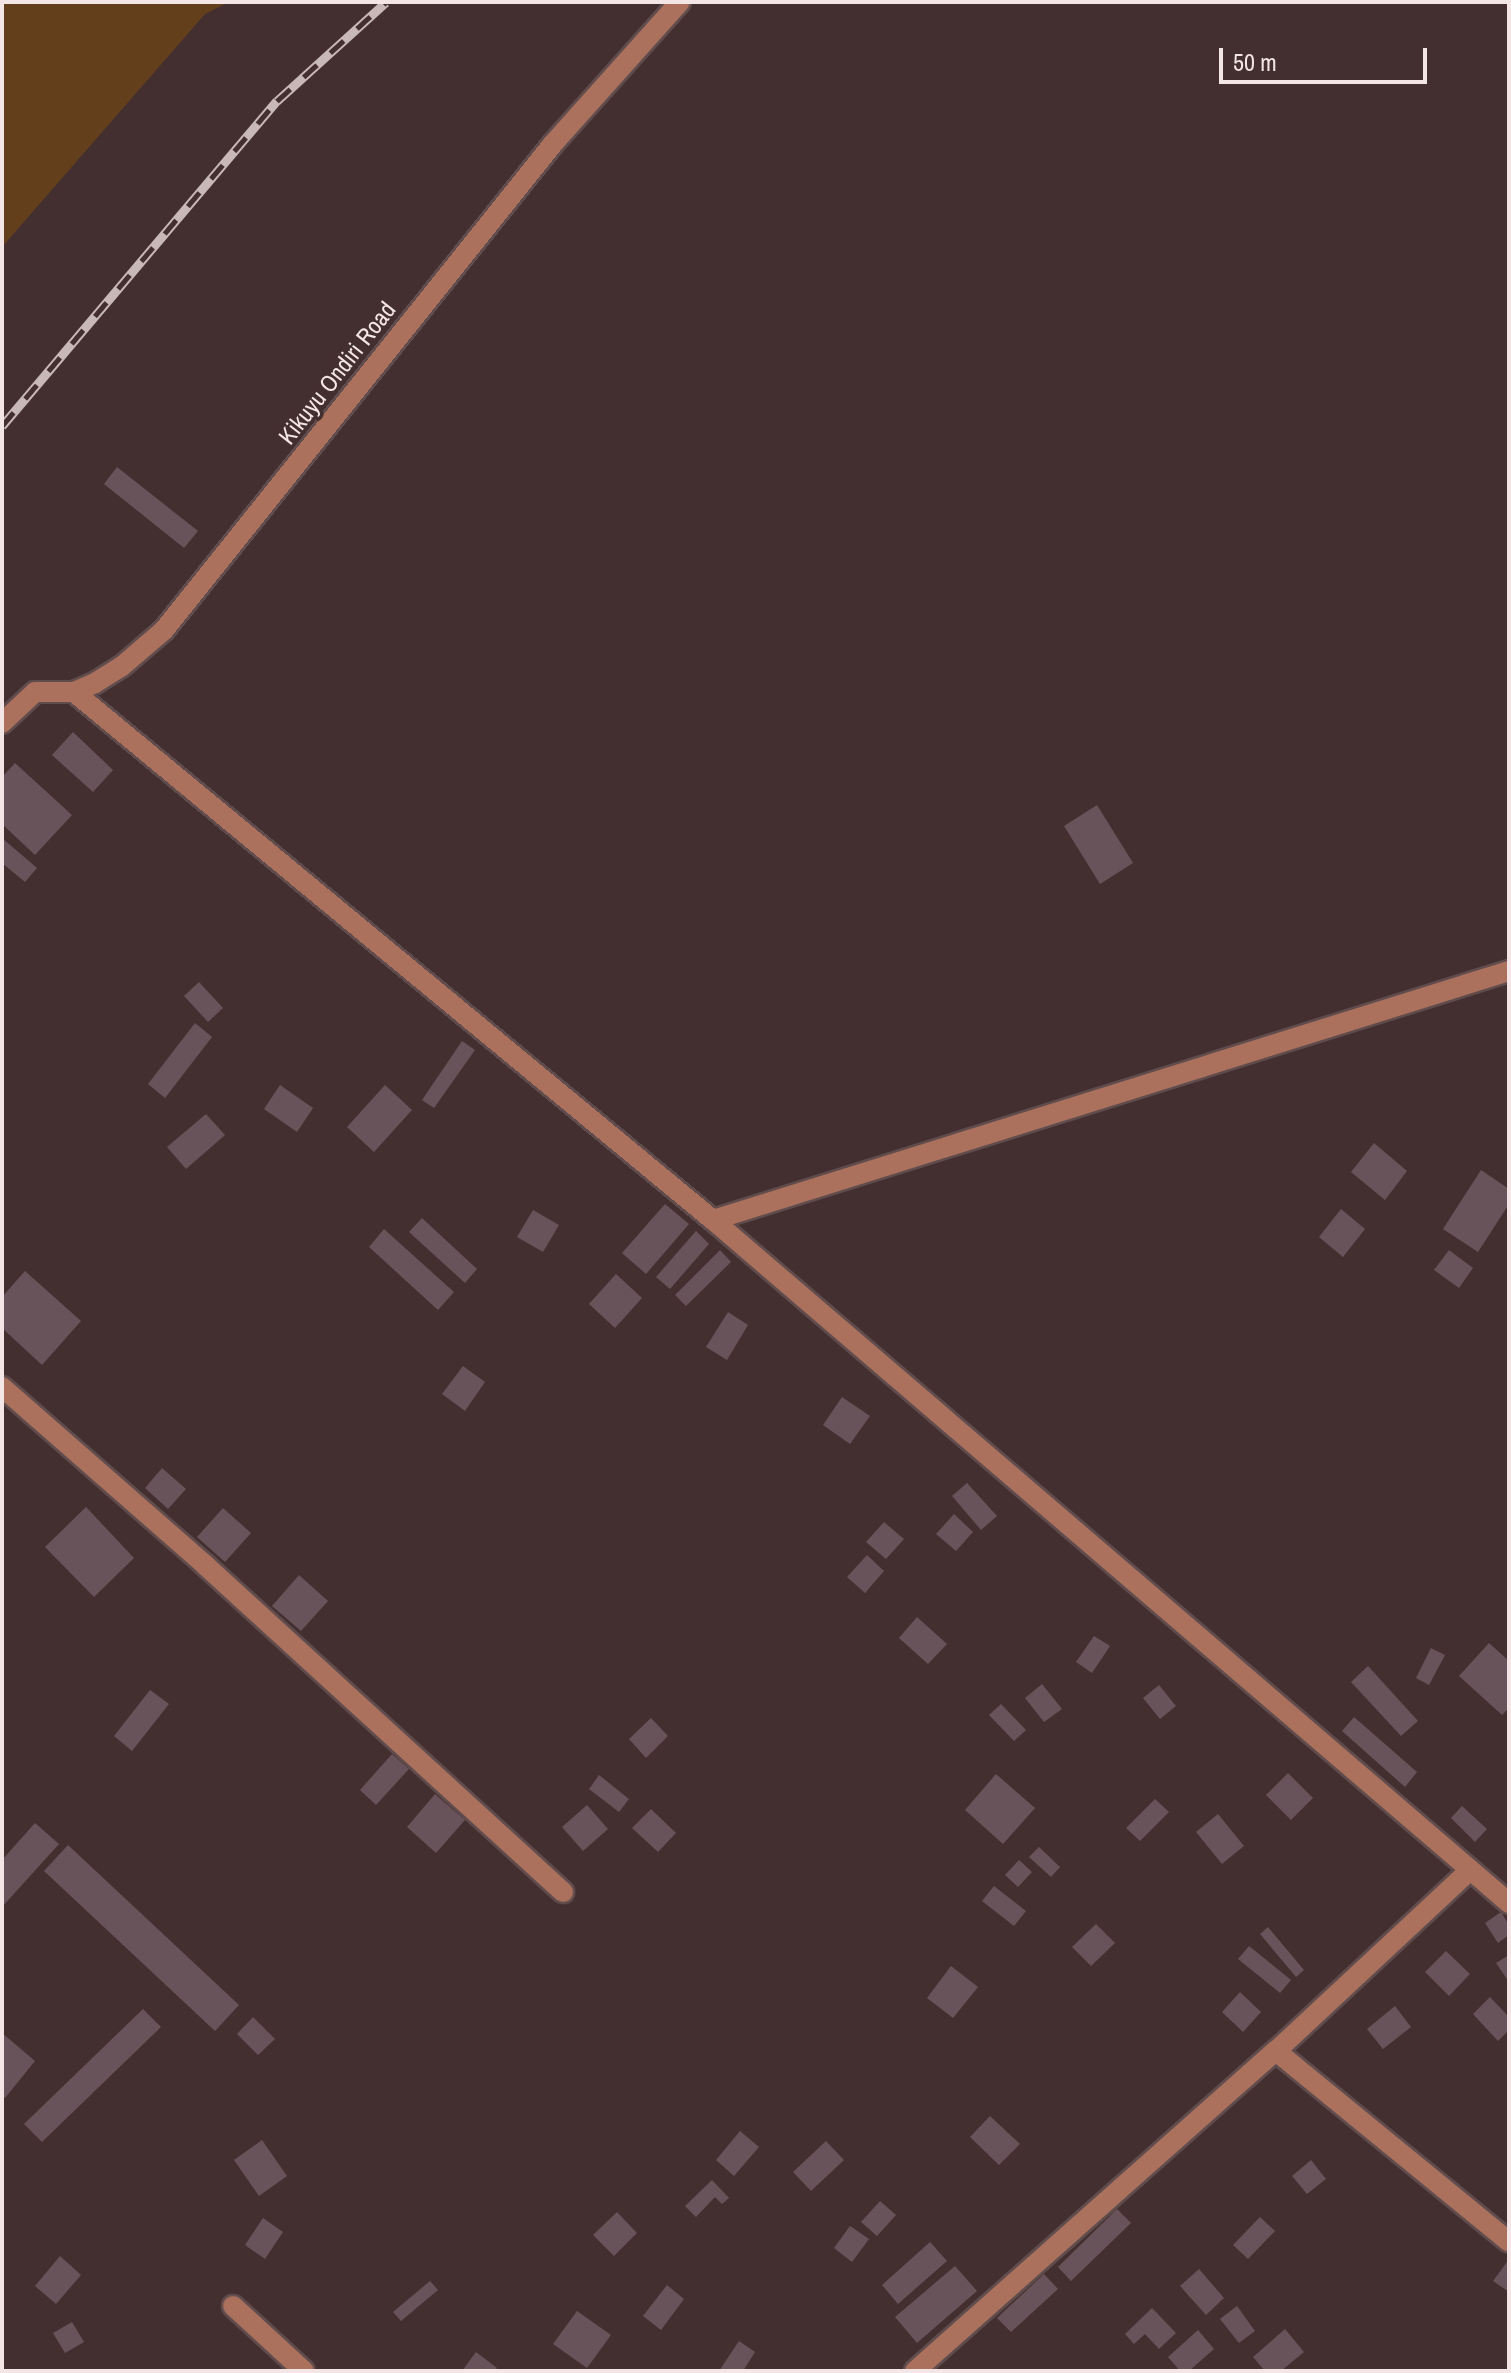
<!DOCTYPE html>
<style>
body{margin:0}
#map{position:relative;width:1511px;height:2373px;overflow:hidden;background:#442f30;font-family:"Archivo Narrow",sans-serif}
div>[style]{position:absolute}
.green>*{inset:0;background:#633f1b}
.building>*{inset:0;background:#68535b}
.roads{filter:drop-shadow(2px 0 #604c4d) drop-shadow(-2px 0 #604c4d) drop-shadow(0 2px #604c4d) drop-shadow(0 -2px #604c4d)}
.minor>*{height:20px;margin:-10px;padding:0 10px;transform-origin:10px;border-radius:10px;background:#ab715c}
.rail>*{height:9px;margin-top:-4.5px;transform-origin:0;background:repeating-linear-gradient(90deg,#442f30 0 18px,#c8b8b8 0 36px);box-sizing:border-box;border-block:2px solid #c8b8b8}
span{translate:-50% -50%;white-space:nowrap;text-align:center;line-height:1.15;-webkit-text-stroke:7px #442f30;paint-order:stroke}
.street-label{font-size:24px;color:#f4e6e6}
.frame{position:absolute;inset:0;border:4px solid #f4e6e6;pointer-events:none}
.scale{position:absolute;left:1219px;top:48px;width:208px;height:36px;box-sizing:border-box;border:4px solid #f4e6e6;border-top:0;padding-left:10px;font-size:24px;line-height:28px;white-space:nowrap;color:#f4e6e6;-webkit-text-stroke:6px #442f30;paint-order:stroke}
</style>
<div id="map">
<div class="green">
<i style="clip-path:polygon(2px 2px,229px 2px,205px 14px,2px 247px)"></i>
</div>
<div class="building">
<i style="clip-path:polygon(117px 467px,198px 531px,184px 548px,104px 484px)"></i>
<i style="clip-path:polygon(73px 732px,113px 770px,93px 792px,52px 755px)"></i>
<i style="clip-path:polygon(15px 763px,72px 815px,35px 855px,2px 824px,2px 777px)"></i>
<i style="clip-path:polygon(1097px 805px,1133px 863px,1100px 884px,1064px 826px)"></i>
<i style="clip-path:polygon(2px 838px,37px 868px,25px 882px,2px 863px)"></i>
<i style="clip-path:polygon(199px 982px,223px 1008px,208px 1022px,184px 996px)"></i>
<i style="clip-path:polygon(195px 1023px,212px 1037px,165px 1098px,148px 1084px)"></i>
<i style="clip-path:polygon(462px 1041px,475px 1050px,434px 1108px,422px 1100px)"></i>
<i style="clip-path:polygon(280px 1085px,313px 1108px,297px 1132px,264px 1109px)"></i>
<i style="clip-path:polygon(385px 1085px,412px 1110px,374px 1152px,347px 1127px)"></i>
<i style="clip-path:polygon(206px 1114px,225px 1135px,186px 1169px,167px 1147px)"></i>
<i style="clip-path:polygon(1374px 1143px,1407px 1171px,1385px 1200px,1351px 1172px)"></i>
<i style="clip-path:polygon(1481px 1170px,1509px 1189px,1509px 1204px,1478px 1252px,1443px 1229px)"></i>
<i style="clip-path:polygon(665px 1204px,689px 1224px,646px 1274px,622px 1253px)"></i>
<i style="clip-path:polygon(1341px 1209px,1365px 1229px,1343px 1257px,1319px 1237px)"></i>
<i style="clip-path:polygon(533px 1210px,559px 1225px,543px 1252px,517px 1237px)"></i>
<i style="clip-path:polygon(422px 1218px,477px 1269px,465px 1283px,409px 1232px)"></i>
<i style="clip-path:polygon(384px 1229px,454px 1292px,438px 1310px,369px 1247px)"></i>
<i style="clip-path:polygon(696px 1231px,709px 1244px,670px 1289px,656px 1277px)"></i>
<i style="clip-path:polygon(720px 1250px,731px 1262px,686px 1306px,675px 1295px)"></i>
<i style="clip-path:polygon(1449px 1250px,1473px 1268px,1459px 1288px,1434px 1270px)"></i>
<i style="clip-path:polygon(25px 1271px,81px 1321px,42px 1365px,2px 1328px,2px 1297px)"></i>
<i style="clip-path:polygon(616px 1274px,642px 1298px,615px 1328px,589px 1304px)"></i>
<i style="clip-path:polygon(728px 1312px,748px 1325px,727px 1360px,706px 1347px)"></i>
<i style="clip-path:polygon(463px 1366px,485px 1382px,465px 1411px,442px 1394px)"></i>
<i style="clip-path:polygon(842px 1397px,870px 1416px,850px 1444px,823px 1425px)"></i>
<i style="clip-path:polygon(162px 1468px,186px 1489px,168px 1509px,145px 1488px)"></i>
<i style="clip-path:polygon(967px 1483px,997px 1516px,981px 1530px,952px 1496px)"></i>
<i style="clip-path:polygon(86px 1507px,134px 1558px,94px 1597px,45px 1547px)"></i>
<i style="clip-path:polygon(223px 1508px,251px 1533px,225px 1562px,197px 1537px)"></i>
<i style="clip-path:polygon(954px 1514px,973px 1532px,956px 1551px,936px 1534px)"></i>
<i style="clip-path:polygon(884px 1522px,904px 1539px,886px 1559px,866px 1542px)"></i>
<i style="clip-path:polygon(867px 1555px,884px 1571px,865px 1593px,847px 1577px)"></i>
<i style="clip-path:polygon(299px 1575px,328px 1601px,301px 1631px,272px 1606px)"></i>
<i style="clip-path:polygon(917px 1617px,947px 1644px,928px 1664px,899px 1638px)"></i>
<i style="clip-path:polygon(1094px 1636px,1110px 1646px,1092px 1673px,1076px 1662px)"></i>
<i style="clip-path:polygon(1489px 1643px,1509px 1661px,1509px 1708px,1502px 1715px,1459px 1676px)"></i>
<i style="clip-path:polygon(1431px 1648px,1445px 1655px,1429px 1685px,1416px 1678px)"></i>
<i style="clip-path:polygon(1368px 1666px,1418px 1721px,1401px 1736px,1351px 1682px)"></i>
<i style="clip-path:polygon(1042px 1684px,1062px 1709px,1044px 1722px,1025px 1698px)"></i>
<i style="clip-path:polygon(1159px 1685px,1176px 1706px,1160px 1719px,1143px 1698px)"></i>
<i style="clip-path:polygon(150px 1690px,169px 1704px,132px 1751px,114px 1736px)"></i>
<i style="clip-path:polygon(1001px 1704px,1026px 1730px,1014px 1741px,989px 1715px)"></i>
<i style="clip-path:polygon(1354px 1717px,1417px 1772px,1405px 1787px,1342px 1731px)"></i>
<i style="clip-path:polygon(651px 1718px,668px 1736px,646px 1758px,629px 1739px)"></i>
<i style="clip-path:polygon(392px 1754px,409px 1769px,376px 1805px,360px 1790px)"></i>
<i style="clip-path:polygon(1288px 1773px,1313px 1798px,1291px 1820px,1266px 1795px)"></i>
<i style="clip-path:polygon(996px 1774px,1035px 1808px,1003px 1844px,965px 1810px)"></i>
<i style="clip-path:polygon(599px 1775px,629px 1799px,619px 1812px,589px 1789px)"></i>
<i style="clip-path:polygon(435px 1794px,465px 1820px,436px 1853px,407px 1827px)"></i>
<i style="clip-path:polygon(1155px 1799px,1169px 1812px,1140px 1841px,1126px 1828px)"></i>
<i style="clip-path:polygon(587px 1805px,608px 1829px,583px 1851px,562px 1827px)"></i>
<i style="clip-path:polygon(1462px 1806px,1487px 1829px,1475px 1842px,1451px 1818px)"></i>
<i style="clip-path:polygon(651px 1809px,676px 1833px,658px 1852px,632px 1828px)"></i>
<i style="clip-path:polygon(1218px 1814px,1244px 1846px,1222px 1864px,1196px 1832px)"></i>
<i style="clip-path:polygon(35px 1823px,59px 1844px,2px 1907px,2px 1860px)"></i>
<i style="clip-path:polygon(68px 1845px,239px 2005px,215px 2031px,44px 1871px)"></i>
<i style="clip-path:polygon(1039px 1847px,1060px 1867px,1051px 1877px,1029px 1857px)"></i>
<i style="clip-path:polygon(1019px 1860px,1032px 1872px,1018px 1887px,1005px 1875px)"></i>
<i style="clip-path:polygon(994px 1886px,1026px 1911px,1014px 1926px,982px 1901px)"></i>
<i style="clip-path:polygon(1501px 1912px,1509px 1925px,1509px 1935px,1498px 1943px,1485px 1923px)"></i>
<i style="clip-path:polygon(1096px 1924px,1115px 1943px,1091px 1966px,1072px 1947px)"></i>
<i style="clip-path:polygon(1268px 1927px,1304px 1970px,1296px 1977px,1260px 1934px)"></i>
<i style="clip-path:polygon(1249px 1946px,1291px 1980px,1280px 1993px,1238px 1959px)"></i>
<i style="clip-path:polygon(1446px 1951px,1470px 1974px,1449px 1996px,1425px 1972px)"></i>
<i style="clip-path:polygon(1509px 1955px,1509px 1982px,1496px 1963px)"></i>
<i style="clip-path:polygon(951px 1966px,978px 1987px,953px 2018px,927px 1998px)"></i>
<i style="clip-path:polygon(1240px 1992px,1261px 2012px,1243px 2032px,1222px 2012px)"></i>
<i style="clip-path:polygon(1490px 1997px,1509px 2017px,1509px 2030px,1498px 2041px,1473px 2014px)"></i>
<i style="clip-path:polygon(1395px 2006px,1411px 2027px,1383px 2049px,1367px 2029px)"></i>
<i style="clip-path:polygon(143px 2009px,161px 2027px,42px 2142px,24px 2124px)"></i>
<i style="clip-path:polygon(253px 2017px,275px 2039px,258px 2055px,237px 2034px)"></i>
<i style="clip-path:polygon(2px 2033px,35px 2061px,5px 2098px,2px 2096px)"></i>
<i style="clip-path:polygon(990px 2116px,1020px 2144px,999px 2165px,970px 2137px)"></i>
<i style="clip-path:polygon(740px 2131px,759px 2147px,734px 2176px,716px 2160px)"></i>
<i style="clip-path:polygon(262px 2140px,287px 2176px,259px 2196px,234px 2160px)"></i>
<i style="clip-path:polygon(826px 2141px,844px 2160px,811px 2191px,793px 2172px)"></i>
<i style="clip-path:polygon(1311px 2160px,1326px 2179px,1307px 2194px,1292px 2176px)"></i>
<i style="clip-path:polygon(712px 2180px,729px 2198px,722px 2204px,715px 2197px,696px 2217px,685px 2206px)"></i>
<i style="clip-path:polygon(880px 2201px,896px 2215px,877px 2236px,861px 2222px)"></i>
<i style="clip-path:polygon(1117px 2209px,1131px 2223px,1071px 2281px,1058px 2267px)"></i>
<i style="clip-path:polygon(617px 2212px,637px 2233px,614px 2256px,593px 2235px)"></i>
<i style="clip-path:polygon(1260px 2217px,1275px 2231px,1248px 2259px,1233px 2245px)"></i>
<i style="clip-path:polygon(263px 2218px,283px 2232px,265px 2259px,245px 2245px)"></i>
<i style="clip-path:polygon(850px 2226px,869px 2239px,852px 2262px,834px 2248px)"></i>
<i style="clip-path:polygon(930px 2242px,947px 2261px,898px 2304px,882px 2285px)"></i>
<i style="clip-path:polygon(60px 2256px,81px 2275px,56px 2304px,35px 2286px)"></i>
<i style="clip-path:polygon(1507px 2262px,1509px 2263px,1509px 2292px,1493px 2281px)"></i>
<i style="clip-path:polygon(955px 2266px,977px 2291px,917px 2343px,895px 2317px)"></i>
<i style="clip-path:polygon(1199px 2269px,1224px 2298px,1206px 2315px,1180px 2286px)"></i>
<i style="clip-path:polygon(1044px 2274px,1058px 2289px,1011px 2332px,997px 2318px)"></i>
<i style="clip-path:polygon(430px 2281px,438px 2290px,401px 2321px,393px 2312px)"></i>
<i style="clip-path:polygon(667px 2285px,684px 2299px,661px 2330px,643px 2316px)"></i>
<i style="clip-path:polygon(1237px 2306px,1255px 2331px,1239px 2343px,1220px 2319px)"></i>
<i style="clip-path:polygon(1152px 2308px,1176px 2333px,1159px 2349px,1145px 2334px,1134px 2344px,1125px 2334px)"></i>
<i style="clip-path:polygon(577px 2311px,611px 2335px,587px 2368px,553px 2344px)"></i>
<i style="clip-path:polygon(72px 2322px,84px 2342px,65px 2353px,53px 2333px)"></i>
<i style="clip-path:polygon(1285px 2329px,1304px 2352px,1281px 2371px,1265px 2371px,1253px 2357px)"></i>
<i style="clip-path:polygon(1198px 2330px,1214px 2349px,1189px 2371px,1180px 2371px,1168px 2357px)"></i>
<i style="clip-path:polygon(739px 2341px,755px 2352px,743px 2371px,719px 2371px)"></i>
<i style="clip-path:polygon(476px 2352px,497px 2368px,494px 2371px,462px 2371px)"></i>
</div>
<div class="roads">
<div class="minor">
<i style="left:74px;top:692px;width:829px;rotate:39.57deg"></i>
<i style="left:713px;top:1220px;width:1049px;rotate:40.63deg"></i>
<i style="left:2px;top:723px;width:45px;rotate:-43.2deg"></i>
<i style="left:35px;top:692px;width:39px"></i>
<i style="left:74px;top:692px;width:23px;rotate:-23deg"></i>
<i style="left:95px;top:683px;width:31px;rotate:-32deg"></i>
<i style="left:121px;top:667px;width:57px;rotate:-40.7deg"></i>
<i style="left:164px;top:630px;width:621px;rotate:-51.34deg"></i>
<i style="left:552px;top:145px;width:192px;rotate:-48.2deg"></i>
<i style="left:713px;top:1220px;width:834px;rotate:-17.37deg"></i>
<i style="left:2px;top:1387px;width:270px;rotate:41.2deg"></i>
<i style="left:205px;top:1565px;width:485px;rotate:42.4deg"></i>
<i style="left:1276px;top:2051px;width:301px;rotate:39.3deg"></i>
<i style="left:233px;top:2306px;width:96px;rotate:42.5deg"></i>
<i style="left:915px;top:2371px;width:482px;rotate:-41.6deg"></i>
<i style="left:1276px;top:2051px;width:265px;rotate:-43deg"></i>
</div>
</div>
<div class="rail">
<i style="left:2px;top:426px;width:426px;rotate:-49.8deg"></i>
<i style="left:277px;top:101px;width:147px;rotate:-42.2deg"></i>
</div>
<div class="street-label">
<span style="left:337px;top:373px;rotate:-52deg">Kikuyu Ondiri Road</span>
</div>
<div class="frame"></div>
<div class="scale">50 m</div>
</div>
